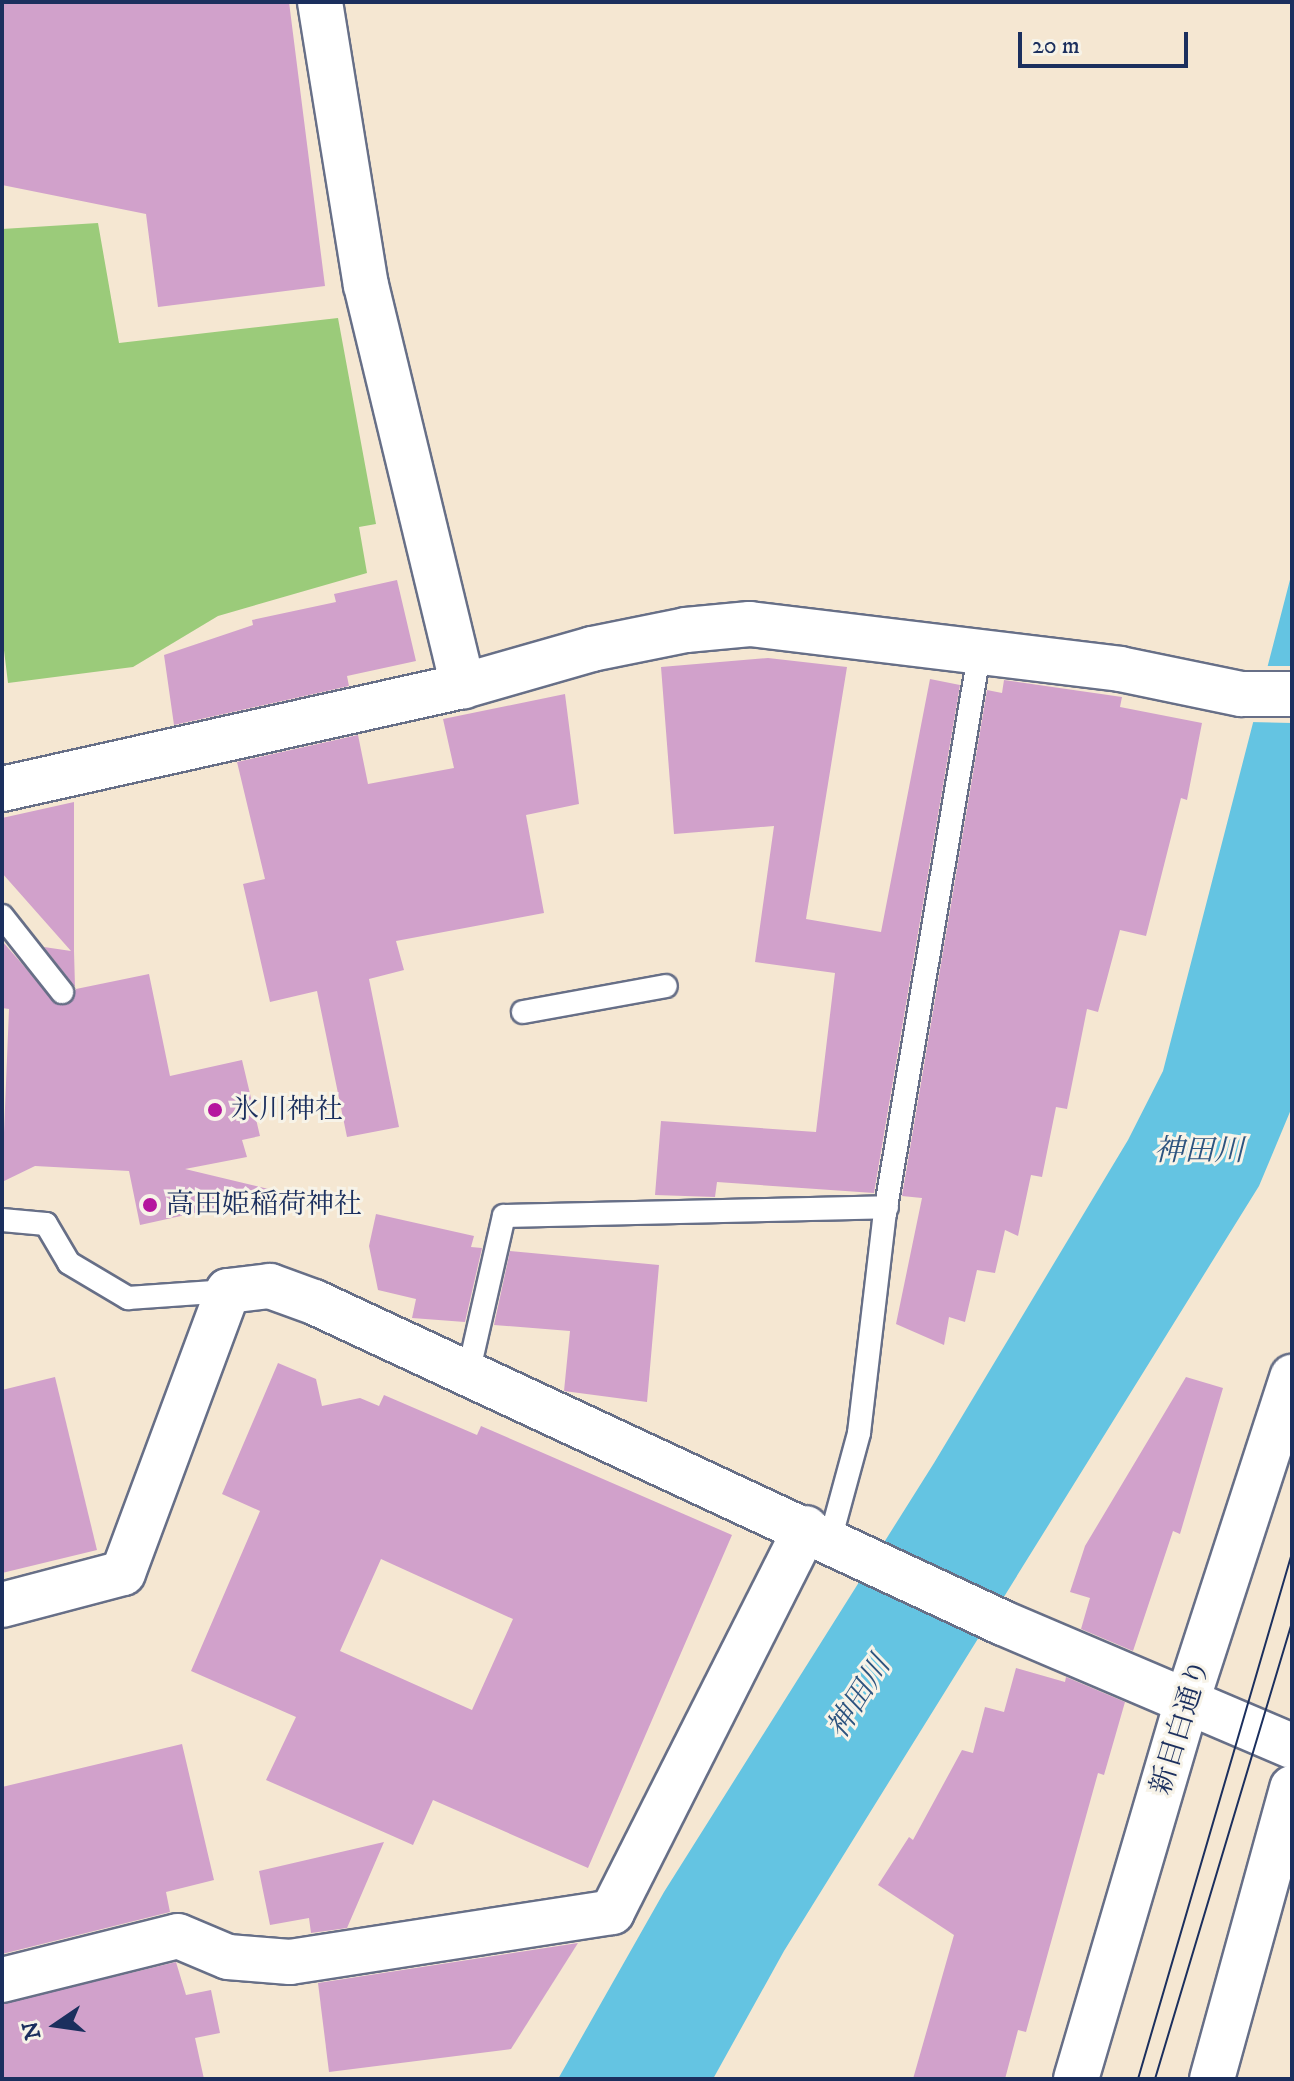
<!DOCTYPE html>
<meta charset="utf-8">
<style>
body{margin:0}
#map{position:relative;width:1294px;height:2081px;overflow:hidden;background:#f5e7d2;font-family:"IM FELL DW Pica","Noto Serif JP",serif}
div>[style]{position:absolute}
.green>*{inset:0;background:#9bcb7a}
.water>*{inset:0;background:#64c4e2}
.pier>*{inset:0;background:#f5e7d2}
.building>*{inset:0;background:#d1a1cb}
.roads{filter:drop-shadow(2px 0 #676f87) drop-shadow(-2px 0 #676f87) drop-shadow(0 2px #676f87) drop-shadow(0 -2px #676f87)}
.service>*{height:22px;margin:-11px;padding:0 11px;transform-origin:11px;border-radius:11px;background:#fff}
.minor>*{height:44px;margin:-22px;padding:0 22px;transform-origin:22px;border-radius:22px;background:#fff}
.primary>*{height:44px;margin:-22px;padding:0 22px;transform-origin:22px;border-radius:22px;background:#fff}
.tram>*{height:2px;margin:-1px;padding:0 1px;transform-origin:1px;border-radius:1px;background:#1b2f5e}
.dots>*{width:22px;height:22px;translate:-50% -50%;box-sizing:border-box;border:4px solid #f7f3e8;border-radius:50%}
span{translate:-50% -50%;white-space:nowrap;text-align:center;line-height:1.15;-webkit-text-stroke:6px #f7f3e8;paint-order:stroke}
.poi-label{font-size:28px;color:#1b2f5e}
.left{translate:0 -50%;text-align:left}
.street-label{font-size:28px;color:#1b2f5e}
.water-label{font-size:30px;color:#2d547f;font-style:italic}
.frame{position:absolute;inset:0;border:4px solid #1b2f5e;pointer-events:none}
.north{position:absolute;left:16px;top:1985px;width:80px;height:80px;-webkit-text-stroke:6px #f7f3e8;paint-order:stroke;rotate:257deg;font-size:22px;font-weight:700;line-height:32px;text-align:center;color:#1b2f5e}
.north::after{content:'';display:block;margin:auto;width:28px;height:36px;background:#1b2f5e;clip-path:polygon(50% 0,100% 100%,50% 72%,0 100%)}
.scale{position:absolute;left:1018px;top:32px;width:170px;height:36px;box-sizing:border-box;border:4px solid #1b2f5e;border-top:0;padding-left:10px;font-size:24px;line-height:28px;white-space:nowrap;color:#1b2f5e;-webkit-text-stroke:6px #f7f3e8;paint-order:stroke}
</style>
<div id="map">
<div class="green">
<i style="clip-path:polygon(98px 223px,119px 343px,338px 318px,376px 524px,359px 527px,367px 573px,218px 616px,133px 667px,8px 683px,2px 634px,2px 229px)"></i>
</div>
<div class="water">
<i style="clip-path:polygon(1292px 572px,1292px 1107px,1259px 1186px,784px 1951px,713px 2079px,558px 2079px,664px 1892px,934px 1463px,1128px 1140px,1163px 1071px)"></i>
</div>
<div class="pier">
<i style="clip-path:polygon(1264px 666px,1292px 666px,1292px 723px,1250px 722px)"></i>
</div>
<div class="building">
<i style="clip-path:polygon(2px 2px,289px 2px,325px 286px,158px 307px,146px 214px,2px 185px)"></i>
<i style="clip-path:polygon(397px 580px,416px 661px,347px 676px,349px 686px,174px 725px,164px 655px,253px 625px,252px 620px,336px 602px,334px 594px)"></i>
<i style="clip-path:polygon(768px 658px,847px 667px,806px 919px,881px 932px,930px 679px,960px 685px,874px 1193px,717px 1182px,715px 1197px,655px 1195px,661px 1121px,816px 1132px,835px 973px,755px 962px,774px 826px,674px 834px,661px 667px)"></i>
<i style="clip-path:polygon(1004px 680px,1122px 697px,1120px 707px,1202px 723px,1187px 800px,1181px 798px,1146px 936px,1120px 930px,1098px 1012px,1087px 1009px,1067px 1109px,1056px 1107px,1042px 1177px,1031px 1175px,1018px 1236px,1005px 1230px,995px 1273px,977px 1270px,965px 1322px,949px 1317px,944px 1345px,896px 1324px,922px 1198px,902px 1196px,987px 690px,1002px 693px)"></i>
<i style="clip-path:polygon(565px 694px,579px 804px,526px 815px,544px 913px,396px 941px,404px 970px,369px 979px,399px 1127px,347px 1137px,317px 991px,270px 1002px,243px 884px,265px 879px,237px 762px,358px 735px,368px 784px,454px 768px,443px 719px)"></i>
<i style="clip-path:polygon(74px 802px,74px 951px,75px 987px,44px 947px,71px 951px,2px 873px,2px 818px)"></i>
<i style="clip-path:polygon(2px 941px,58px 1005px,71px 1002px,76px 989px,149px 974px,170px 1076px,242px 1060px,260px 1136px,242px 1140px,247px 1157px,185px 1169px,285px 1193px,140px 1225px,129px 1171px,35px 1166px,2px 1182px,9px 1009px,2px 1008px)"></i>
<i style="clip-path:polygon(376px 1214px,474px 1236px,471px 1247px,482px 1248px,465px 1322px,412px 1318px,416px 1299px,378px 1290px,369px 1246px)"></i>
<i style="clip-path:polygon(510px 1251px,659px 1265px,647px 1402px,564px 1391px,570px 1331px,494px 1325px)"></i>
<i style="clip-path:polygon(evenodd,278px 1363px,316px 1379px,322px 1406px,360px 1398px,379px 1406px,384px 1395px,477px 1435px,481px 1426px,732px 1535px,588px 1868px,433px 1800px,413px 1845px,266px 1780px,296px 1717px,191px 1671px,260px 1511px,222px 1494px,278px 1363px,381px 1559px,513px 1619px,472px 1710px,340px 1651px,381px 1559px)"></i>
<i style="clip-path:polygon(55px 1377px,97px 1550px,2px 1573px,2px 1390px)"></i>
<i style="clip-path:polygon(1186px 1377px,1223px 1388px,1180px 1534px,1173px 1531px,1133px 1651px,1081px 1629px,1090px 1598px,1070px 1592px,1085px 1546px)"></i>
<i style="clip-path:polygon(1016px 1668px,1065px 1682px,1066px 1677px,1125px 1702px,1104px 1775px,1098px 1773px,1026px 2032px,1018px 2030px,1005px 2079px,913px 2079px,954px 1935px,878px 1885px,909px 1837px,913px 1840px,962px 1750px,973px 1753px,985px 1707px,1004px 1712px)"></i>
<i style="clip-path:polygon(182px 1744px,214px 1880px,166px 1892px,170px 1912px,2px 1954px,2px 1787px)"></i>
<i style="clip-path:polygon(384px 1842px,347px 1928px,311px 1933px,309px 1918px,270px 1925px,259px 1871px)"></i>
<i style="clip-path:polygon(578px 1943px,511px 2049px,329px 2072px,318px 1983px)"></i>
<i style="clip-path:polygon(176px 1962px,186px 1995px,211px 1990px,220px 2033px,195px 2038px,204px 2079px,2px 2079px,2px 2004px)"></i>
</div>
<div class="roads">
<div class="service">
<i style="left:2px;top:916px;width:97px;rotate:51.7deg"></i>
<i style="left:523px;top:1012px;width:145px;rotate:-10.3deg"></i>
<i style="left:2px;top:1220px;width:44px;rotate:5.2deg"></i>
<i style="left:46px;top:1224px;width:45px;rotate:59.5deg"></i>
<i style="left:69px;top:1263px;width:69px;rotate:30.7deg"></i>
<i style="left:128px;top:1298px;width:100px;rotate:-4deg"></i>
<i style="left:468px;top:1374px;width:162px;rotate:-77.2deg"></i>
<i style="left:504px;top:1216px;width:383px;rotate:-1.3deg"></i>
<i style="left:830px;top:1540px;width:111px;rotate:-74.8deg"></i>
<i style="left:859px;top:1433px;width:222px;rotate:-83.3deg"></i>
<i style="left:885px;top:1213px;width:572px;rotate:-80.44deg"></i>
</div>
<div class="minor">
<i style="left:320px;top:2px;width:287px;rotate:80.8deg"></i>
<i style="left:366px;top:285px;width:413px;rotate:76.4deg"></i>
<i style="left:2px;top:789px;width:472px;rotate:-12.6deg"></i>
<i style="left:463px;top:686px;width:134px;rotate:-16deg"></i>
<i style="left:592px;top:649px;width:96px;rotate:-11.4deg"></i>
<i style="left:686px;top:630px;width:64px;rotate:-5.4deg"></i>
<i style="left:750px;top:624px;width:373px;rotate:6.9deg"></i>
<i style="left:1120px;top:669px;width:124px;rotate:11.7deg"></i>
<i style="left:1241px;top:694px;width:51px"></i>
<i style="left:2px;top:1605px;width:125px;rotate:-14.8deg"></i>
<i style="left:123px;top:1573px;width:301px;rotate:-69.6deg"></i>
<i style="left:228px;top:1291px;width:42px;rotate:-6.8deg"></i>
<i style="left:270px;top:1286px;width:47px;rotate:20deg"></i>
<i style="left:314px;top:1302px;width:760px;rotate:24.98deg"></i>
<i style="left:1003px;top:1623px;width:314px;rotate:23.1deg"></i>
<i style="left:2px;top:1980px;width:181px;rotate:-14deg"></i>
<i style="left:178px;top:1936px;width:54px;rotate:22.8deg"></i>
<i style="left:228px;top:1957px;width:62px;rotate:4.6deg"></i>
<i style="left:290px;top:1962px;width:326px;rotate:-8.8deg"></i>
<i style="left:612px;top:1912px;width:430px;rotate:-63.2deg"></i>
</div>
<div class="primary">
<i style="left:1076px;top:2079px;width:394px;rotate:-73.6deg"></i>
<i style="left:1187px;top:1701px;width:341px;rotate:-72deg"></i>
<i style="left:1212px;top:2079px;width:302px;rotate:-74.6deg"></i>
</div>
</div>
<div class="tram">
<i style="left:1138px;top:2079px;width:548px;rotate:-73.68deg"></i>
<i style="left:1155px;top:2079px;width:476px;rotate:-73.3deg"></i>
</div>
<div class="dots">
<i style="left:215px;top:1110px;background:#b5179e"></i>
<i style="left:150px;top:1205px;background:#b5179e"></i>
</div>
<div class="poi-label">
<span class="left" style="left:231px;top:1110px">氷川神社</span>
<span class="left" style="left:166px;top:1205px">高田姫稲荷神社</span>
</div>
<div class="street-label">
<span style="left:1181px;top:1727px;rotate:-73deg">新目白通り</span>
</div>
<div class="water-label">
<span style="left:1199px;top:1152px">神田川</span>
<span style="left:860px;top:1698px;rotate:-58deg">神田川</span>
</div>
<div class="frame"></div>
<div class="north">N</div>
<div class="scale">20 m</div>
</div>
